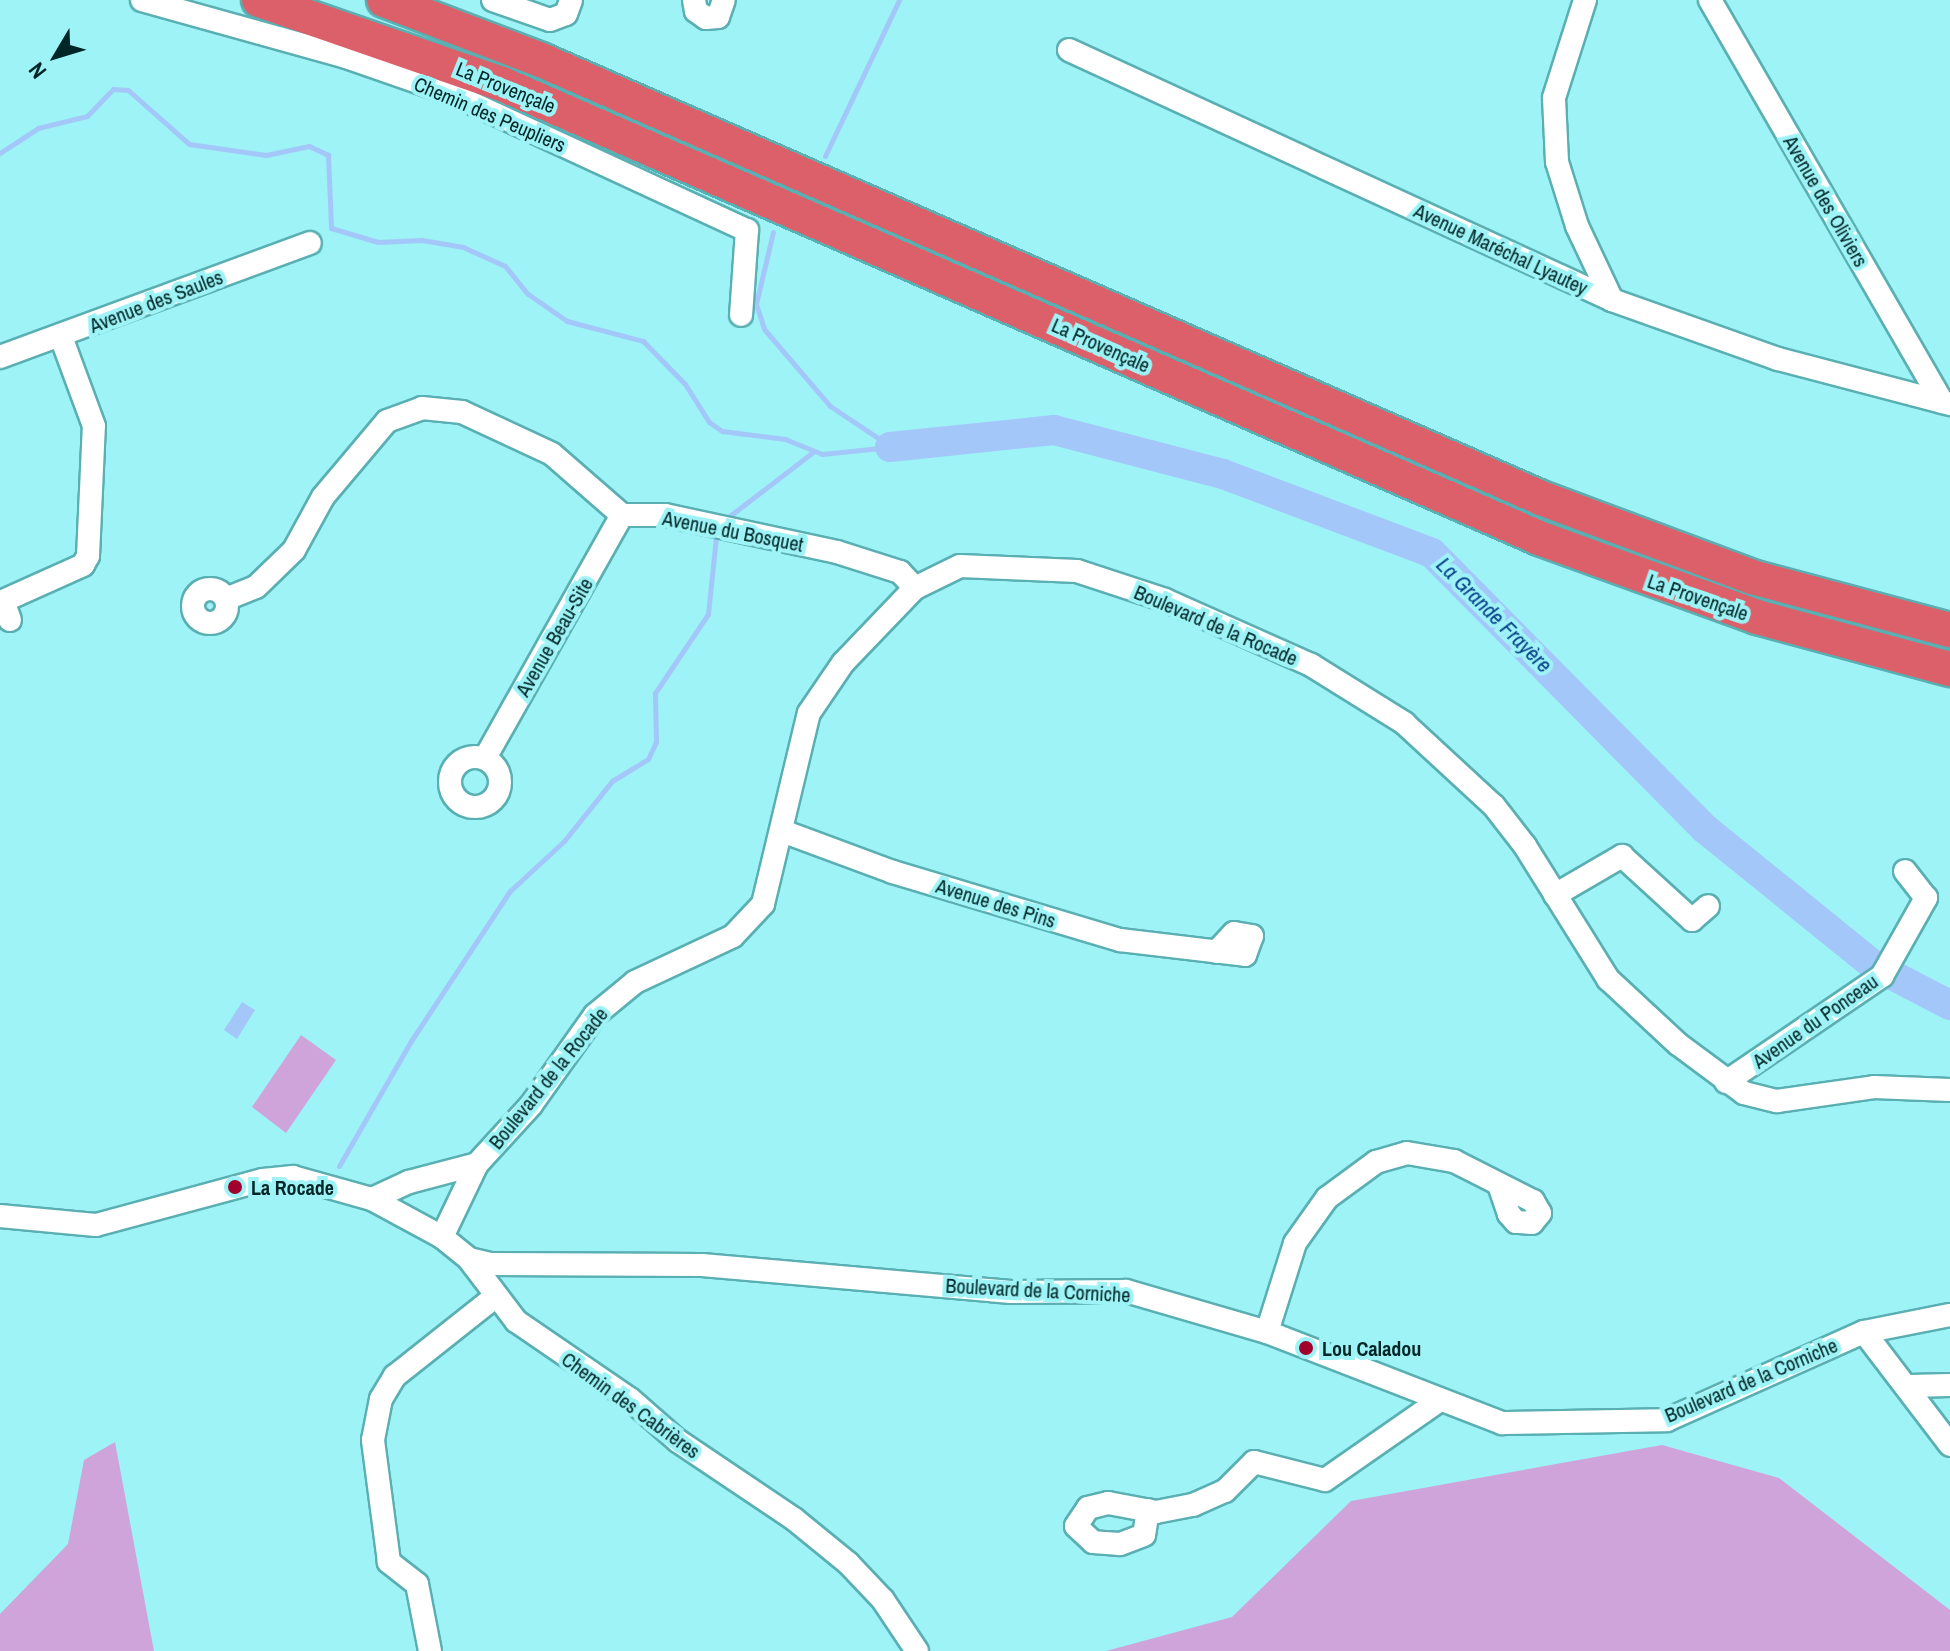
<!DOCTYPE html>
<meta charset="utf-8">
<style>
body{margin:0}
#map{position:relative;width:1950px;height:1651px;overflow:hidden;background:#9ef3f6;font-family:"Archivo Narrow",sans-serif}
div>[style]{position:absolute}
.green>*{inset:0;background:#cea4db}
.water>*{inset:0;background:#a4c7fa}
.stream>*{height:5px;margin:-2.5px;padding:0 2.5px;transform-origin:2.5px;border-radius:2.5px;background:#a4c7fa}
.river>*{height:30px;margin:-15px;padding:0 15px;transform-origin:15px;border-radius:15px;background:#a4c7fa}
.roads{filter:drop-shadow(2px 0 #5aafb2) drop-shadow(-2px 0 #5aafb2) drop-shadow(0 2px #5aafb2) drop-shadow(0 -2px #5aafb2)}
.minor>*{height:22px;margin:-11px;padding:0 11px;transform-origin:11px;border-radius:11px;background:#fff}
.minor>.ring{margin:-11px;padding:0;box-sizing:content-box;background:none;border:22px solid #fff;border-radius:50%}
.highway>*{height:34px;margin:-17px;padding:0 17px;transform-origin:17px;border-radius:17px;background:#db6069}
.dots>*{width:22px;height:22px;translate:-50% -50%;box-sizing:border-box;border:4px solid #9ef3f6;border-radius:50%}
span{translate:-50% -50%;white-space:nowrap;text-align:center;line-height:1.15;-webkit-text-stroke:8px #9ef3f6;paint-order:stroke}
.street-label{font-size:20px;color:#002627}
.poi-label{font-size:20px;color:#002627;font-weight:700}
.left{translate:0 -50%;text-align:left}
.water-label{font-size:22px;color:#09418a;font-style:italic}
.north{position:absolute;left:16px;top:16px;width:80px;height:80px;-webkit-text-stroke:6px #9ef3f6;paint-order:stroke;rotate:232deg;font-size:22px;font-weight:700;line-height:32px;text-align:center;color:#002627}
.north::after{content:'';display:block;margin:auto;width:28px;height:36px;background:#002627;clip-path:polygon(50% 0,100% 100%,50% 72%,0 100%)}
</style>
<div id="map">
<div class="green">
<i style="clip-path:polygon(301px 1035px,336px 1060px,286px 1133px,252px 1107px)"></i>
<i style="clip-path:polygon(115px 1442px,154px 1651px,0 1651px,0 1614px,68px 1544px,84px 1460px)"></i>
<i style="clip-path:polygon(1662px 1445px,1779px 1478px,1950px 1610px,1950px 1651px,1106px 1651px,1232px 1617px,1351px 1501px)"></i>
</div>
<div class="water">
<i style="clip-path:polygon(242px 1002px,255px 1010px,237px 1039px,224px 1030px)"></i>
</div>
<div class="stream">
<i style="left:0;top:153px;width:45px;rotate:-33.3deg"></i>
<i style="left:38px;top:128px;width:50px;rotate:-13.8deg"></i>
<i style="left:87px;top:116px;width:37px;rotate:-46deg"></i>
<i style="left:113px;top:89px;width:15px;rotate:4deg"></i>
<i style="left:128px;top:90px;width:81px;rotate:41.5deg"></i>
<i style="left:189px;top:144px;width:78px;rotate:8.1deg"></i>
<i style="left:266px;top:155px;width:44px;rotate:-11.8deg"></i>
<i style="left:309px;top:146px;width:21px;rotate:25deg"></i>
<i style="left:328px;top:155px;width:73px;rotate:87.6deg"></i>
<i style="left:331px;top:228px;width:49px;rotate:16.6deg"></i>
<i style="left:378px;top:242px;width:44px;rotate:-2.6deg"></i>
<i style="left:422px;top:240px;width:42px;rotate:9.7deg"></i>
<i style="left:463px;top:247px;width:46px;rotate:24.3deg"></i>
<i style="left:505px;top:266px;width:36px;rotate:51deg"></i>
<i style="left:528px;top:294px;width:47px;rotate:34.7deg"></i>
<i style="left:567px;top:321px;width:79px;rotate:14.7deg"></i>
<i style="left:643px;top:341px;width:60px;rotate:45.7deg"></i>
<i style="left:685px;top:384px;width:45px;rotate:57.7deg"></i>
<i style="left:709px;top:422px;width:16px;rotate:35deg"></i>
<i style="left:722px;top:431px;width:64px;rotate:7.2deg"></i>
<i style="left:785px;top:439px;width:40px;rotate:22deg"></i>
<i style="left:822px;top:454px;width:68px;rotate:-5.9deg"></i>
<i style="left:825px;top:156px;width:173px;rotate:-64.6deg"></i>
<i style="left:773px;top:232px;width:74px;rotate:103.3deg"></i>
<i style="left:756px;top:304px;width:26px;rotate:72deg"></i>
<i style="left:764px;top:329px;width:101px;rotate:49.4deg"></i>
<i style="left:830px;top:406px;width:72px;rotate:33.7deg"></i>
<i style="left:727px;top:518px;width:108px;rotate:-37.5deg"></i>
<i style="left:339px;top:1166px;width:144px;rotate:-60.1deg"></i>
<i style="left:411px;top:1041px;width:180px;rotate:-56.6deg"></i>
<i style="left:510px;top:891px;width:74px;rotate:-42.8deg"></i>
<i style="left:564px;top:841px;width:77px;rotate:-51.3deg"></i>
<i style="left:612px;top:781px;width:42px;rotate:-31.4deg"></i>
<i style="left:648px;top:759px;width:19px;rotate:-65deg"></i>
<i style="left:656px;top:742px;width:49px;rotate:-91.2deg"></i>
<i style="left:655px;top:693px;width:95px;rotate:-56.1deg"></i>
<i style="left:708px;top:614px;width:77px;rotate:-84.1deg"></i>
</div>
<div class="river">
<i style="left:890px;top:447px;width:165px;rotate:-5.9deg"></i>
<i style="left:1054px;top:430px;width:175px;rotate:14.6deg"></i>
<i style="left:1223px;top:474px;width:223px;rotate:20.7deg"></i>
<i style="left:1432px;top:553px;width:387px;rotate:45.3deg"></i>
<i style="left:1704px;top:828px;width:218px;rotate:39deg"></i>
<i style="left:1873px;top:965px;width:87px;rotate:27.5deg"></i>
</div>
<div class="roads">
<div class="minor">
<i style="left:142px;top:0;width:212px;rotate:15.6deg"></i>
<i style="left:346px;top:57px;width:112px;rotate:19.2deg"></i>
<i style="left:452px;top:94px;width:325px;rotate:24.8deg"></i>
<i style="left:747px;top:230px;width:85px;rotate:94deg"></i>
<i style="left:493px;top:0;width:60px;rotate:19.3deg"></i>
<i style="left:550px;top:20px;width:17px;rotate:-21deg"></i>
<i style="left:566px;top:14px;width:15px;rotate:-70deg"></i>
<i style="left:694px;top:0;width:11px;rotate:80deg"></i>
<i style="left:696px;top:11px;width:12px;rotate:35deg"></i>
<i style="left:706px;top:18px;width:12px;rotate:-5deg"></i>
<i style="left:718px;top:17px;width:18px;rotate:-71deg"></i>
<i style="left:1585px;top:0;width:103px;rotate:107.6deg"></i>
<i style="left:1554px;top:98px;width:64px;rotate:87.3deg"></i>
<i style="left:1557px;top:162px;width:67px;rotate:72.6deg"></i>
<i style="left:1577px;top:226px;width:82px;rotate:64.7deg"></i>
<i style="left:1710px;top:0;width:464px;rotate:60deg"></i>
<i style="left:1069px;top:50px;width:598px;rotate:24.72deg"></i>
<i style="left:1612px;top:300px;width:176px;rotate:19.6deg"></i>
<i style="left:1778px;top:359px;width:178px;rotate:14.7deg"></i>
<i style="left:0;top:357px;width:330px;rotate:-20.2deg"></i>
<i class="ring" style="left:193px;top:589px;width:12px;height:12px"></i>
<i style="left:226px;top:599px;width:32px;rotate:-22deg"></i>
<i style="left:256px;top:587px;width:53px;rotate:-44.2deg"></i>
<i style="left:294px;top:550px;width:60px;rotate:-61.3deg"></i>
<i style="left:323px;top:497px;width:99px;rotate:-49.9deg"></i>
<i style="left:387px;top:421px;width:37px;rotate:-20deg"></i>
<i style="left:422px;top:408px;width:40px;rotate:5.7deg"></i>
<i style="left:462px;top:412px;width:99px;rotate:25deg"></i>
<i style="left:552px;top:454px;width:93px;rotate:41.1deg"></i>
<i style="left:622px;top:515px;width:43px"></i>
<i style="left:665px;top:515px;width:176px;rotate:12.1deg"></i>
<i style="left:837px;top:552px;width:66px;rotate:17.6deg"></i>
<i style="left:900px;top:572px;width:22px;rotate:47deg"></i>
<i style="left:10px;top:620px;width:20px;rotate:-110deg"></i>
<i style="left:3px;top:601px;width:88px;rotate:-24.2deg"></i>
<i style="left:83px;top:565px;width:10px;rotate:-61deg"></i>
<i style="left:88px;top:556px;width:130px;rotate:-87.4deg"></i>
<i style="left:94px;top:426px;width:95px;rotate:-110.3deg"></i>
<i class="ring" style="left:450px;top:757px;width:28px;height:28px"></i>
<i style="left:485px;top:758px;width:279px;rotate:-60.6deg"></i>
<i style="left:782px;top:831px;width:118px;rotate:20.3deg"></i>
<i style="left:893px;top:872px;width:237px;rotate:16.7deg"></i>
<i style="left:1120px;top:940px;width:126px;rotate:6.8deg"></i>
<i style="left:1245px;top:955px;width:20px;rotate:-70deg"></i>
<i style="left:1252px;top:936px;width:18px;rotate:-171deg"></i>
<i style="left:1234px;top:933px;width:26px;rotate:133deg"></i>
<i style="left:1555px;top:895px;width:78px;rotate:-30.2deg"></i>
<i style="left:1622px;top:856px;width:95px;rotate:42.4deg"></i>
<i style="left:1692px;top:920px;width:21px;rotate:-41deg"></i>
<i style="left:1726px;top:1082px;width:189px;rotate:-34.2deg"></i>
<i style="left:1882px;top:976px;width:90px;rotate:-60.6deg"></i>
<i style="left:1926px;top:898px;width:34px;rotate:-128deg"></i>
<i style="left:372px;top:1199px;width:41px;rotate:-24.7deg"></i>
<i style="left:409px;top:1182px;width:70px;rotate:-14.8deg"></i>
<i style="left:0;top:1216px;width:96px;rotate:5.4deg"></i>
<i style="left:96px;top:1225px;width:173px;rotate:-15.1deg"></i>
<i style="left:263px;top:1180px;width:30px;rotate:-6deg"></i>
<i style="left:293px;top:1177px;width:82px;rotate:15.6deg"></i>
<i style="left:372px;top:1199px;width:80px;rotate:28.5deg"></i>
<i style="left:442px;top:1237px;width:35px;rotate:39deg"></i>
<i style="left:469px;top:1259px;width:78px;rotate:52.8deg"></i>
<i style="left:516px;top:1321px;width:138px;rotate:34.4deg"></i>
<i style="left:630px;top:1399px;width:64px;rotate:41.2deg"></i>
<i style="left:678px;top:1441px;width:140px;rotate:33.9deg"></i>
<i style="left:794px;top:1519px;width:70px;rotate:39.2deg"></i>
<i style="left:848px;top:1563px;width:51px;rotate:46.6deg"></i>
<i style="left:883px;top:1600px;width:61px;rotate:56.3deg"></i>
<i style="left:442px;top:1237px;width:81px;rotate:-64.4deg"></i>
<i style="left:477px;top:1164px;width:80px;rotate:-47.5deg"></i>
<i style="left:531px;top:1105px;width:110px;rotate:-54.6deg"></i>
<i style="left:595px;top:1015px;width:52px;rotate:-39.5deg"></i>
<i style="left:635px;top:982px;width:108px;rotate:-25.1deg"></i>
<i style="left:733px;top:936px;width:44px;rotate:-46.8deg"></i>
<i style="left:763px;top:904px;width:196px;rotate:-76.5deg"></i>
<i style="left:809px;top:713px;width:60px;rotate:-55.8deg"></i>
<i style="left:843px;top:663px;width:104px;rotate:-46.2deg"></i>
<i style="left:915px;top:588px;width:50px;rotate:-26.1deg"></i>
<i style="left:960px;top:566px;width:117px;rotate:2.4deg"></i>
<i style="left:1077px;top:571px;width:93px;rotate:18.2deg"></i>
<i style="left:1165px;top:600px;width:160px;rotate:24deg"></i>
<i style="left:1311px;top:665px;width:110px;rotate:31.9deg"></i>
<i style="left:1404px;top:723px;width:122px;rotate:42.7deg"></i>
<i style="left:1494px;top:806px;width:51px;rotate:52.2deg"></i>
<i style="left:1525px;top:846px;width:157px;rotate:58deg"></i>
<i style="left:1608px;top:979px;width:96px;rotate:42.9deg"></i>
<i style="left:1678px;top:1044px;width:82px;rotate:36.6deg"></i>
<i style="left:1744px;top:1093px;width:34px;rotate:14deg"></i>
<i style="left:1777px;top:1101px;width:98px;rotate:-8.2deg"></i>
<i style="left:1874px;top:1087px;width:76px;rotate:2.3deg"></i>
<i style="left:469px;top:1259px;width:23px;rotate:13deg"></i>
<i style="left:491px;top:1264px;width:211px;rotate:0.3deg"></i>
<i style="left:702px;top:1265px;width:310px;rotate:5deg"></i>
<i style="left:1011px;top:1292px;width:115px;rotate:-0.5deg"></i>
<i style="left:1126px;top:1291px;width:147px;rotate:16.2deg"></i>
<i style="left:1267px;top:1332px;width:252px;rotate:21.2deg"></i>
<i style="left:1502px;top:1423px;width:165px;rotate:-1deg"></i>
<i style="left:1667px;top:1420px;width:216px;rotate:-24.1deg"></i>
<i style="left:1864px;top:1332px;width:88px;rotate:-11.2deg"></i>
<i style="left:1267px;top:1332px;width:93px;rotate:-72.5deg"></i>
<i style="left:1295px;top:1243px;width:55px;rotate:-54.6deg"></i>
<i style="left:1327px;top:1198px;width:61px;rotate:-36.3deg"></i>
<i style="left:1376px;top:1162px;width:32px;rotate:-16deg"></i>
<i style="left:1407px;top:1153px;width:48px;rotate:9.7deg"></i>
<i style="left:1454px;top:1161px;width:89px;rotate:26.9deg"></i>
<i style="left:1533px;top:1201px;width:14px;rotate:60deg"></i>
<i style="left:1540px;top:1213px;width:13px;rotate:129deg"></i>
<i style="left:1532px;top:1223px;width:16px;rotate:-176deg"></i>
<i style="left:1516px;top:1222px;width:11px;rotate:-131deg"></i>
<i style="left:1509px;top:1214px;width:28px;rotate:-109deg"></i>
<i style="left:1864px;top:1332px;width:142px;rotate:52.7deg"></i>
<i style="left:1909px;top:1386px;width:41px;rotate:-1.4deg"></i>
<i style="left:1148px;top:1510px;width:25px;rotate:99deg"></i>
<i style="left:1144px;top:1535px;width:26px;rotate:159deg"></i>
<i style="left:1120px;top:1544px;width:27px;rotate:-176deg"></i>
<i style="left:1093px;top:1542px;width:23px;rotate:-137deg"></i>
<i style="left:1076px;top:1526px;width:22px;rotate:-56deg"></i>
<i style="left:1088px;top:1508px;width:21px;rotate:-14deg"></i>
<i style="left:1108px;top:1503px;width:49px;rotate:10.6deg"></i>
<i style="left:1156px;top:1512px;width:38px;rotate:-11deg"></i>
<i style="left:1193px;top:1505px;width:35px;rotate:-24deg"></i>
<i style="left:1225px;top:1491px;width:41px;rotate:-45deg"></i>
<i style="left:1254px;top:1462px;width:73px;rotate:14.2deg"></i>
<i style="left:1325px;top:1480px;width:140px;rotate:-34.8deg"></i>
<i style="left:430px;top:1651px;width:68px;rotate:-101deg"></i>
<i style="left:417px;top:1584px;width:36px;rotate:-142deg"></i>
<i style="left:389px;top:1562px;width:123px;rotate:-97.5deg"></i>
<i style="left:373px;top:1440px;width:42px;rotate:-79deg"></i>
<i style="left:381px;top:1399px;width:27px;rotate:-59deg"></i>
<i style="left:395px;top:1376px;width:129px;rotate:-38.4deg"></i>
</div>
<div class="highway">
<i style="left:259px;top:0;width:257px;rotate:19.1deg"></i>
<i style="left:502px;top:84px;width:1132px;rotate:23.64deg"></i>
<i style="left:1539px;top:538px;width:232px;rotate:19.9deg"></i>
<i style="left:1757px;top:617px;width:200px;rotate:15.1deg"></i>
<i style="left:384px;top:0;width:168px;rotate:20.9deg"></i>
<i style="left:541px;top:60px;width:1092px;rotate:23.65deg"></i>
<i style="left:1541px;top:498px;width:225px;rotate:20.5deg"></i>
<i style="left:1752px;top:577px;width:205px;rotate:15deg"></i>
</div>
</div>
<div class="dots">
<i style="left:235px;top:1187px;background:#a2012d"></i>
<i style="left:1306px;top:1348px;background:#a2012d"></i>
</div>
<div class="street-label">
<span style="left:506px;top:87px;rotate:22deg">La Provençale</span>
<span style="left:490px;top:114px;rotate:23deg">Chemin des Peupliers</span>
<span style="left:1826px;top:201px;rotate:60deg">Avenue des Oliviers</span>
<span style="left:1501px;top:249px;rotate:25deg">Avenue Maréchal Lyautey</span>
<span style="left:156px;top:301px;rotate:-21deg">Avenue des Saules</span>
<span style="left:1101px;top:345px;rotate:24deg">La Provençale</span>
<span style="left:733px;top:531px;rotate:11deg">Avenue du Bosquet</span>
<span style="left:1698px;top:597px;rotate:19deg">La Provençale</span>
<span style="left:1216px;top:625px;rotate:23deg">Boulevard de la Rocade</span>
<span style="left:554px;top:637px;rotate:-60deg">Avenue Beau-Site</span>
<span style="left:996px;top:903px;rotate:17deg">Avenue des Pins</span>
<span style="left:1815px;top:1021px;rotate:-35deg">Avenue du Ponceau</span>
<span style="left:548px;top:1078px;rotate:-51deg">Boulevard de la Rocade</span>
<span style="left:1038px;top:1290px;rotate:3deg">Boulevard de la Corniche</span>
<span style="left:1751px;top:1380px;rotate:-23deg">Boulevard de la Corniche</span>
<span style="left:631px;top:1405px;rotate:36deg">Chemin des Cabrières</span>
</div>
<div class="poi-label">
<span class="left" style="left:251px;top:1187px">La Rocade</span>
<span class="left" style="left:1322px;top:1348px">Lou Caladou</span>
</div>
<div class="water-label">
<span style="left:1494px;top:615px;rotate:45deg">La Grande Frayère</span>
</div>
<div class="north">N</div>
</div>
